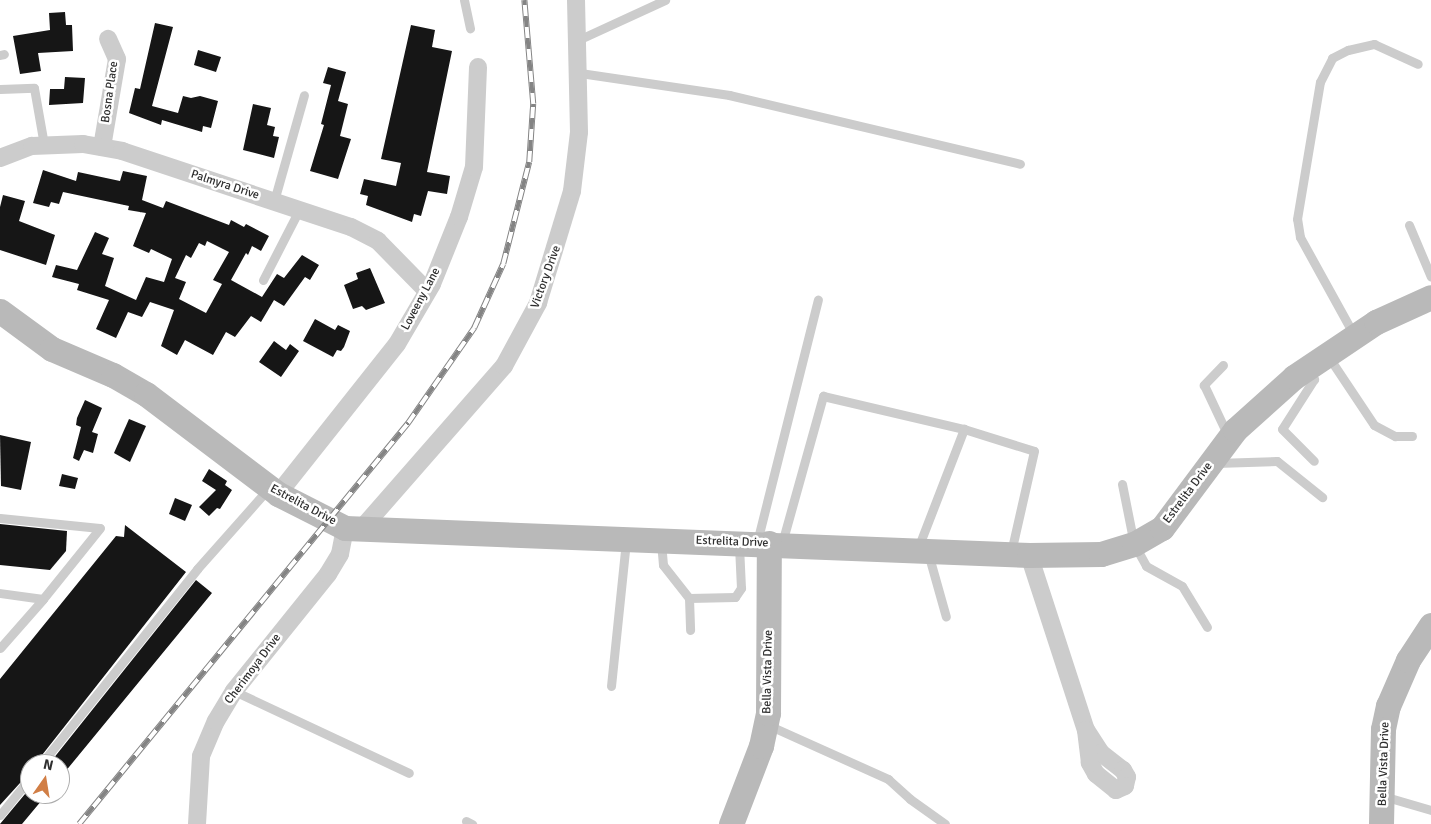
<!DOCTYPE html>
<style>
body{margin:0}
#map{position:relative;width:1431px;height:824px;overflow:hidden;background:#fff;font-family:Signika,sans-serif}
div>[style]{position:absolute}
.building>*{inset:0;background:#161616}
.lane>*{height:9px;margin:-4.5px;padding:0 4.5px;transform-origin:4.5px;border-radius:4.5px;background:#ccc}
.street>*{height:18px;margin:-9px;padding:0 9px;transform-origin:9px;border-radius:9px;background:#ccc}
.secondary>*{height:25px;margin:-12.5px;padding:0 12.5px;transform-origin:12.5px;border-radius:12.5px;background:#b9b9b9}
.rail>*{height:5.5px;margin-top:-2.75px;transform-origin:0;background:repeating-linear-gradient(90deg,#fff 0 11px,#848484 0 22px);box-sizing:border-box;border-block:1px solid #848484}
span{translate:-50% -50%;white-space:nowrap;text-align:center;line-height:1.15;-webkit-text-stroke:5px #fff;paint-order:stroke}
.street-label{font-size:12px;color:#2f2f2f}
.north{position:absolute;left:20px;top:754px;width:50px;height:50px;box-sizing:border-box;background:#fff;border:1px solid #acacac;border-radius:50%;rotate:13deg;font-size:14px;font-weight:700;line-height:20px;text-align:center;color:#2f2f2f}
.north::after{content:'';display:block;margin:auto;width:18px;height:22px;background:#d17e45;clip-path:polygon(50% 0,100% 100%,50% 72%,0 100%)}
</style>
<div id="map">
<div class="building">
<i style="clip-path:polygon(65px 12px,66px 25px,72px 25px,73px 51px,38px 53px,41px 71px,20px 74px,13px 36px,50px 30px,49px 13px)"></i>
<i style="clip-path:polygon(155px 23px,173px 27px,152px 106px,178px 113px,183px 96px,191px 98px,200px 96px,218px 101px,211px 128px,203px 126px,202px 132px,162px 120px,161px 125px,129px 113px,135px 88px,140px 89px)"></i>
<i style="clip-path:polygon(411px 25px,435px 30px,432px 47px,452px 51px,427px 172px,450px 176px,447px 194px,428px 191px,421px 216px,414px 214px,412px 222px,366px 205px,368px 196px,360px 194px,364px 179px,396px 186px,401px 163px,381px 159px)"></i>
<i style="clip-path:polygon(198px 50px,221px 57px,216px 72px,194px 65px)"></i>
<i style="clip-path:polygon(328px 67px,346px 72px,338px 101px,348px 104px,340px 136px,351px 139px,338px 179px,310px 171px,324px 125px,321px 124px,331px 85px,323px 83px)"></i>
<i style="clip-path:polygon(65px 77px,85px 78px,83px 103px,49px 105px,50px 89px,64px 89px)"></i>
<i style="clip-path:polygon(253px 104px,271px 108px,267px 125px,275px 127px,273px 136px,279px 137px,274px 158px,243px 150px)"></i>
<i style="clip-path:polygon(evenodd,43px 170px,76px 181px,78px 172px,120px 181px,123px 171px,147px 176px,142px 200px,163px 208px,166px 201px,229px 225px,231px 220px,244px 227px,246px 224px,269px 236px,261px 251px,252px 246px,248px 255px,246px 253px,231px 280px,262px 297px,277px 274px,284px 278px,302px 255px,319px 265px,310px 280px,305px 277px,284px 306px,274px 300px,261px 322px,251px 316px,235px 337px,226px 332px,213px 355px,185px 340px,177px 355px,161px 346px,174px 310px,150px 302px,142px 317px,128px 312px,116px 338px,96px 329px,109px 300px,77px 290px,79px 284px,52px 277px,56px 265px,77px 270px,95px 232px,109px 238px,102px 254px,114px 258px,105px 286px,136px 300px,146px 277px,164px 282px,172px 259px,151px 249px,149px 253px,133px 246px,146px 213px,128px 210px,129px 206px,63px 192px,59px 204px,51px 202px,49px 207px,33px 203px,43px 170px,207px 241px,229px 252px,213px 280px,222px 284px,206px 313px,179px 299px,186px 282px,175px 278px,186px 255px,191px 258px,199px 243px,205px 246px,207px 241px)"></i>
<i style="clip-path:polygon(3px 195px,25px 201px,19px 221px,55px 235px,46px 265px,0 250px,0 207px)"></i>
<i style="clip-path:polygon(370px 268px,385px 303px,366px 310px,362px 306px,353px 309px,344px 285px,358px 279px,356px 273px)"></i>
<i style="clip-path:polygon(315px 319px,335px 330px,338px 325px,350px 331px,344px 347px,341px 351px,337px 350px,333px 357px,303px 341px)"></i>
<i style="clip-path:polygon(274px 341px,286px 350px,290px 344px,299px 351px,281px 377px,259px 362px)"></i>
<i style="clip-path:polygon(85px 400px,102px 408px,92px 432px,98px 434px,93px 453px,84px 450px,79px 461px,73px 458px,81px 427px,76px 425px,77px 418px)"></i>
<i style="clip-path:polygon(129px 419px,146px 426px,130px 462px,114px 453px)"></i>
<i style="clip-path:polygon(0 435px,31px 442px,21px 490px,1px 486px)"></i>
<i style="clip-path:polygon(209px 469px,227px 481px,225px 485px,232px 490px,220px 509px,217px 508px,209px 516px,199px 507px,216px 490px,202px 481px)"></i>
<i style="clip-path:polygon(62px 474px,78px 478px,75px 489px,59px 486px)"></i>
<i style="clip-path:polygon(175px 498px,192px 505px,185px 521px,169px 514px)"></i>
<i style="clip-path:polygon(0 524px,67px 531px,66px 551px,50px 570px,0 565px)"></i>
<i style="clip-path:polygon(125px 525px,186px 572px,35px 764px,30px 764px,30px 772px,0 805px,0 679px,116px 536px,124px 537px)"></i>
<i style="clip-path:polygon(196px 580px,212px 593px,60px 778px,60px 764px,49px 764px)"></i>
<i style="clip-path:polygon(30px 788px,30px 794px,47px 794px,22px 824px,0 824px)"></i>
</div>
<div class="lane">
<i style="left:464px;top:0;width:29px;rotate:78deg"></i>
<i style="left:578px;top:40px;width:96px;rotate:-24.7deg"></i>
<i style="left:0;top:55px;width:4px;rotate:-14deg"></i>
<i style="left:580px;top:73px;width:151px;rotate:8.4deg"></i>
<i style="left:729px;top:95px;width:299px;rotate:13.3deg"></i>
<i style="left:0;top:89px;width:34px;rotate:-2deg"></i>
<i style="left:34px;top:88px;width:58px;rotate:80deg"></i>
<i style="left:274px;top:201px;width:110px;rotate:-74.2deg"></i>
<i style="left:1409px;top:225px;width:56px;rotate:67.1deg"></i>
<i style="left:263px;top:280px;width:79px;rotate:-62.8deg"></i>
<i style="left:1354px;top:335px;width:112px;rotate:-118.9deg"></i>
<i style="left:1300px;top:237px;width:18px;rotate:-99deg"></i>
<i style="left:1297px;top:219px;width:139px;rotate:-80.5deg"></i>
<i style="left:1320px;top:82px;width:27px;rotate:-63deg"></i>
<i style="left:1332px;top:58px;width:18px;rotate:-27deg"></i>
<i style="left:1348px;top:50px;width:27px;rotate:-13deg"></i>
<i style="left:1374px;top:44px;width:48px;rotate:24.4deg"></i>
<i style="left:1328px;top:356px;width:83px;rotate:56.3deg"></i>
<i style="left:1374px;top:425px;width:24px;rotate:28deg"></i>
<i style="left:1395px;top:436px;width:17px"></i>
<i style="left:1223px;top:365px;width:28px;rotate:134deg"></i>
<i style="left:1204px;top:385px;width:56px;rotate:64.8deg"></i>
<i style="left:1307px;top:371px;width:11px;rotate:49deg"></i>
<i style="left:1314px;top:379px;width:59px;rotate:122.6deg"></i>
<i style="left:1282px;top:429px;width:45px;rotate:45deg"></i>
<i style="left:1216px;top:463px;width:61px;rotate:-1.9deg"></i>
<i style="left:1277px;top:461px;width:58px;rotate:38.7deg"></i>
<i style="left:1122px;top:484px;width:61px;rotate:78.7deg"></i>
<i style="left:1134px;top:544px;width:25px;rotate:61deg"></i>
<i style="left:1146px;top:566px;width:41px;rotate:29.1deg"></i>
<i style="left:1182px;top:586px;width:48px;rotate:58.6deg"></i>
<i style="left:0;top:518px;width:100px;rotate:5.7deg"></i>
<i style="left:100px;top:528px;width:91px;rotate:128.8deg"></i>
<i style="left:43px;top:599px;width:43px;rotate:-172.1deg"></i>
<i style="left:661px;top:542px;width:23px;rotate:85deg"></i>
<i style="left:663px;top:565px;width:42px;rotate:51.8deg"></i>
<i style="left:689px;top:598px;width:32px;rotate:88deg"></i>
<i style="left:757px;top:542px;width:250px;rotate:-75.9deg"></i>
<i style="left:782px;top:543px;width:153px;rotate:-74.4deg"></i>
<i style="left:823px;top:396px;width:145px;rotate:13.2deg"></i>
<i style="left:964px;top:429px;width:73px;rotate:17.4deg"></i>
<i style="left:1034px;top:451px;width:104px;rotate:102.8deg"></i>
<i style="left:918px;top:548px;width:128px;rotate:-68.9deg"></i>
<i style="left:928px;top:553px;width:66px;rotate:74.3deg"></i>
<i style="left:689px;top:598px;width:46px;rotate:-1.2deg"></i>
<i style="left:735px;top:597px;width:11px;rotate:-56deg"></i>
<i style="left:741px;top:588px;width:43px;rotate:-92.7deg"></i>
<i style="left:0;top:648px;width:65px;rotate:-48.7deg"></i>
<i style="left:611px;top:686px;width:146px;rotate:-84.1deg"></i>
<i style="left:234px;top:691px;width:193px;rotate:25.1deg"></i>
<i style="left:768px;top:725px;width:132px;rotate:24.2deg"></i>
<i style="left:888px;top:779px;width:30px;rotate:42deg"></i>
<i style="left:910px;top:799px;width:43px;rotate:35.5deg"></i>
<i style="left:41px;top:764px;width:250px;rotate:-51.3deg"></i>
<i style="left:197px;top:569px;width:108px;rotate:-48.4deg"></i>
<i style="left:1383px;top:796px;width:50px;rotate:16.3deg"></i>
<i style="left:0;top:815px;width:48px;rotate:-51deg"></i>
<i style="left:466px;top:821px;width:7px;rotate:27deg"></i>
</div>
<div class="street">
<i style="left:102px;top:147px;width:89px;rotate:-80.3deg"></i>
<i style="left:117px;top:59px;width:22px;rotate:-114deg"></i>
<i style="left:0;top:158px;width:34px;rotate:-21deg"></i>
<i style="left:32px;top:146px;width:51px;rotate:-2.2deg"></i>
<i style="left:83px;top:144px;width:40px;rotate:10deg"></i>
<i style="left:122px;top:151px;width:241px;rotate:18.4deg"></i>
<i style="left:351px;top:227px;width:30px;rotate:27deg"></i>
<i style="left:378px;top:241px;width:70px;rotate:45.6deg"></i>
<i style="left:278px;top:494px;width:191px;rotate:-51.6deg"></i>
<i style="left:397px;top:344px;width:69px;rotate:-59.7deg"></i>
<i style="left:432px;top:284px;width:72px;rotate:-68.1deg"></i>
<i style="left:459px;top:217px;width:52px;rotate:-73.3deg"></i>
<i style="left:474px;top:167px;width:100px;rotate:-87.7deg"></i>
<i style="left:363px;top:527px;width:214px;rotate:-48.8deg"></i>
<i style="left:504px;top:366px;width:72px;rotate:-61.6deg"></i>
<i style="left:538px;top:303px;width:117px;rotate:-73.1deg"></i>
<i style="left:572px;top:191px;width:59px;rotate:-83.2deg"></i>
<i style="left:579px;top:132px;width:132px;rotate:-91.3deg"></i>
<i style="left:1029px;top:555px;width:184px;rotate:72deg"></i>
<i style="left:1086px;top:730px;width:27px;rotate:57deg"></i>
<i style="left:1101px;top:753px;width:28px;rotate:38deg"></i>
<i style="left:1123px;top:770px;width:8px;rotate:60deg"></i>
<i style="left:1127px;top:777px;width:9px;rotate:103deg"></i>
<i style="left:1125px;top:786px;width:10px;rotate:156deg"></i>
<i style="left:1116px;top:790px;width:26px;rotate:-141deg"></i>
<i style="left:1096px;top:774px;width:13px;rotate:-119deg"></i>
<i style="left:1090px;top:763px;width:33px;rotate:-97deg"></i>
<i style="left:197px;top:824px;width:68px;rotate:-86.6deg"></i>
<i style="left:201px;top:756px;width:38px;rotate:-67deg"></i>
<i style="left:216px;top:721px;width:35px;rotate:-59deg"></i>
<i style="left:234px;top:691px;width:150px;rotate:-51.2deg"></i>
<i style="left:328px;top:574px;width:23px;rotate:-59deg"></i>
<i style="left:340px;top:554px;width:26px;rotate:-79deg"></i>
</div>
<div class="secondary">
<i style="left:0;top:311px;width:64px;rotate:36.2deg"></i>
<i style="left:52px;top:349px;width:66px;rotate:23.1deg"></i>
<i style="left:113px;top:375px;width:38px;rotate:30deg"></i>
<i style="left:146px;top:394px;width:166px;rotate:37.1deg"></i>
<i style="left:278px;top:494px;width:75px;rotate:26.9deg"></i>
<i style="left:345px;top:528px;width:685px;rotate:2.26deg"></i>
<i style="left:1029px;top:555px;width:72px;rotate:-0.8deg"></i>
<i style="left:1101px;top:554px;width:34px;rotate:-17deg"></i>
<i style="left:1134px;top:544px;width:32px;rotate:-30deg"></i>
<i style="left:1162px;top:528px;width:122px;rotate:-53.3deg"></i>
<i style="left:1235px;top:430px;width:79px;rotate:-41.9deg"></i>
<i style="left:1294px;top:377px;width:99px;rotate:-33.9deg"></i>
<i style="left:1376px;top:322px;width:60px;rotate:-24.4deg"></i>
<i style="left:731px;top:824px;width:84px;rotate:-69deg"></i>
<i style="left:761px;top:746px;width:34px;rotate:-78deg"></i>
<i style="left:768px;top:713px;width:170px;rotate:-89.7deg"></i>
<i style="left:1381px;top:824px;width:95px;rotate:-88.8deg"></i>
<i style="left:1383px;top:729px;width:24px;rotate:-78deg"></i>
<i style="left:1388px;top:706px;width:50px;rotate:-66.5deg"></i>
<i style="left:1408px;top:660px;width:42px;rotate:-56.7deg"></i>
</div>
<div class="rail">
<i style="left:79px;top:824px;width:519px;rotate:-50.63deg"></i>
<i style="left:408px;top:423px;width:116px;rotate:-55.2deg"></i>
<i style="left:474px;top:328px;width:70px;rotate:-65.6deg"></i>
<i style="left:503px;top:264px;width:105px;rotate:-75.7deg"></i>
<i style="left:529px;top:162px;width:58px;rotate:-86.1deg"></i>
<i style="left:533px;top:104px;width:104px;rotate:-94.9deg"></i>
</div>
<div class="street-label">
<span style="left:110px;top:92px;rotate:-82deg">Bosna Place</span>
<span style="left:225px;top:185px;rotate:18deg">Palmyra Drive</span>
<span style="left:546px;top:277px;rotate:-70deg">Victory Drive</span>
<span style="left:421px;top:299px;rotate:-62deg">Loveeny Lane</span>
<span style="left:1188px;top:493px;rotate:-53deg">Estrelita Drive</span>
<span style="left:303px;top:505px;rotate:28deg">Estrelita Drive</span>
<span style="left:732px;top:542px;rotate:2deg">Estrelita Drive</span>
<span style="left:253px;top:669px;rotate:-53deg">Cherimoya Drive</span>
<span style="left:768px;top:672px;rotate:-89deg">Bella Vista Drive</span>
<span style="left:1384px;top:764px;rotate:-88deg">Bella Vista Drive</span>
</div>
<div class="north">N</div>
</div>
